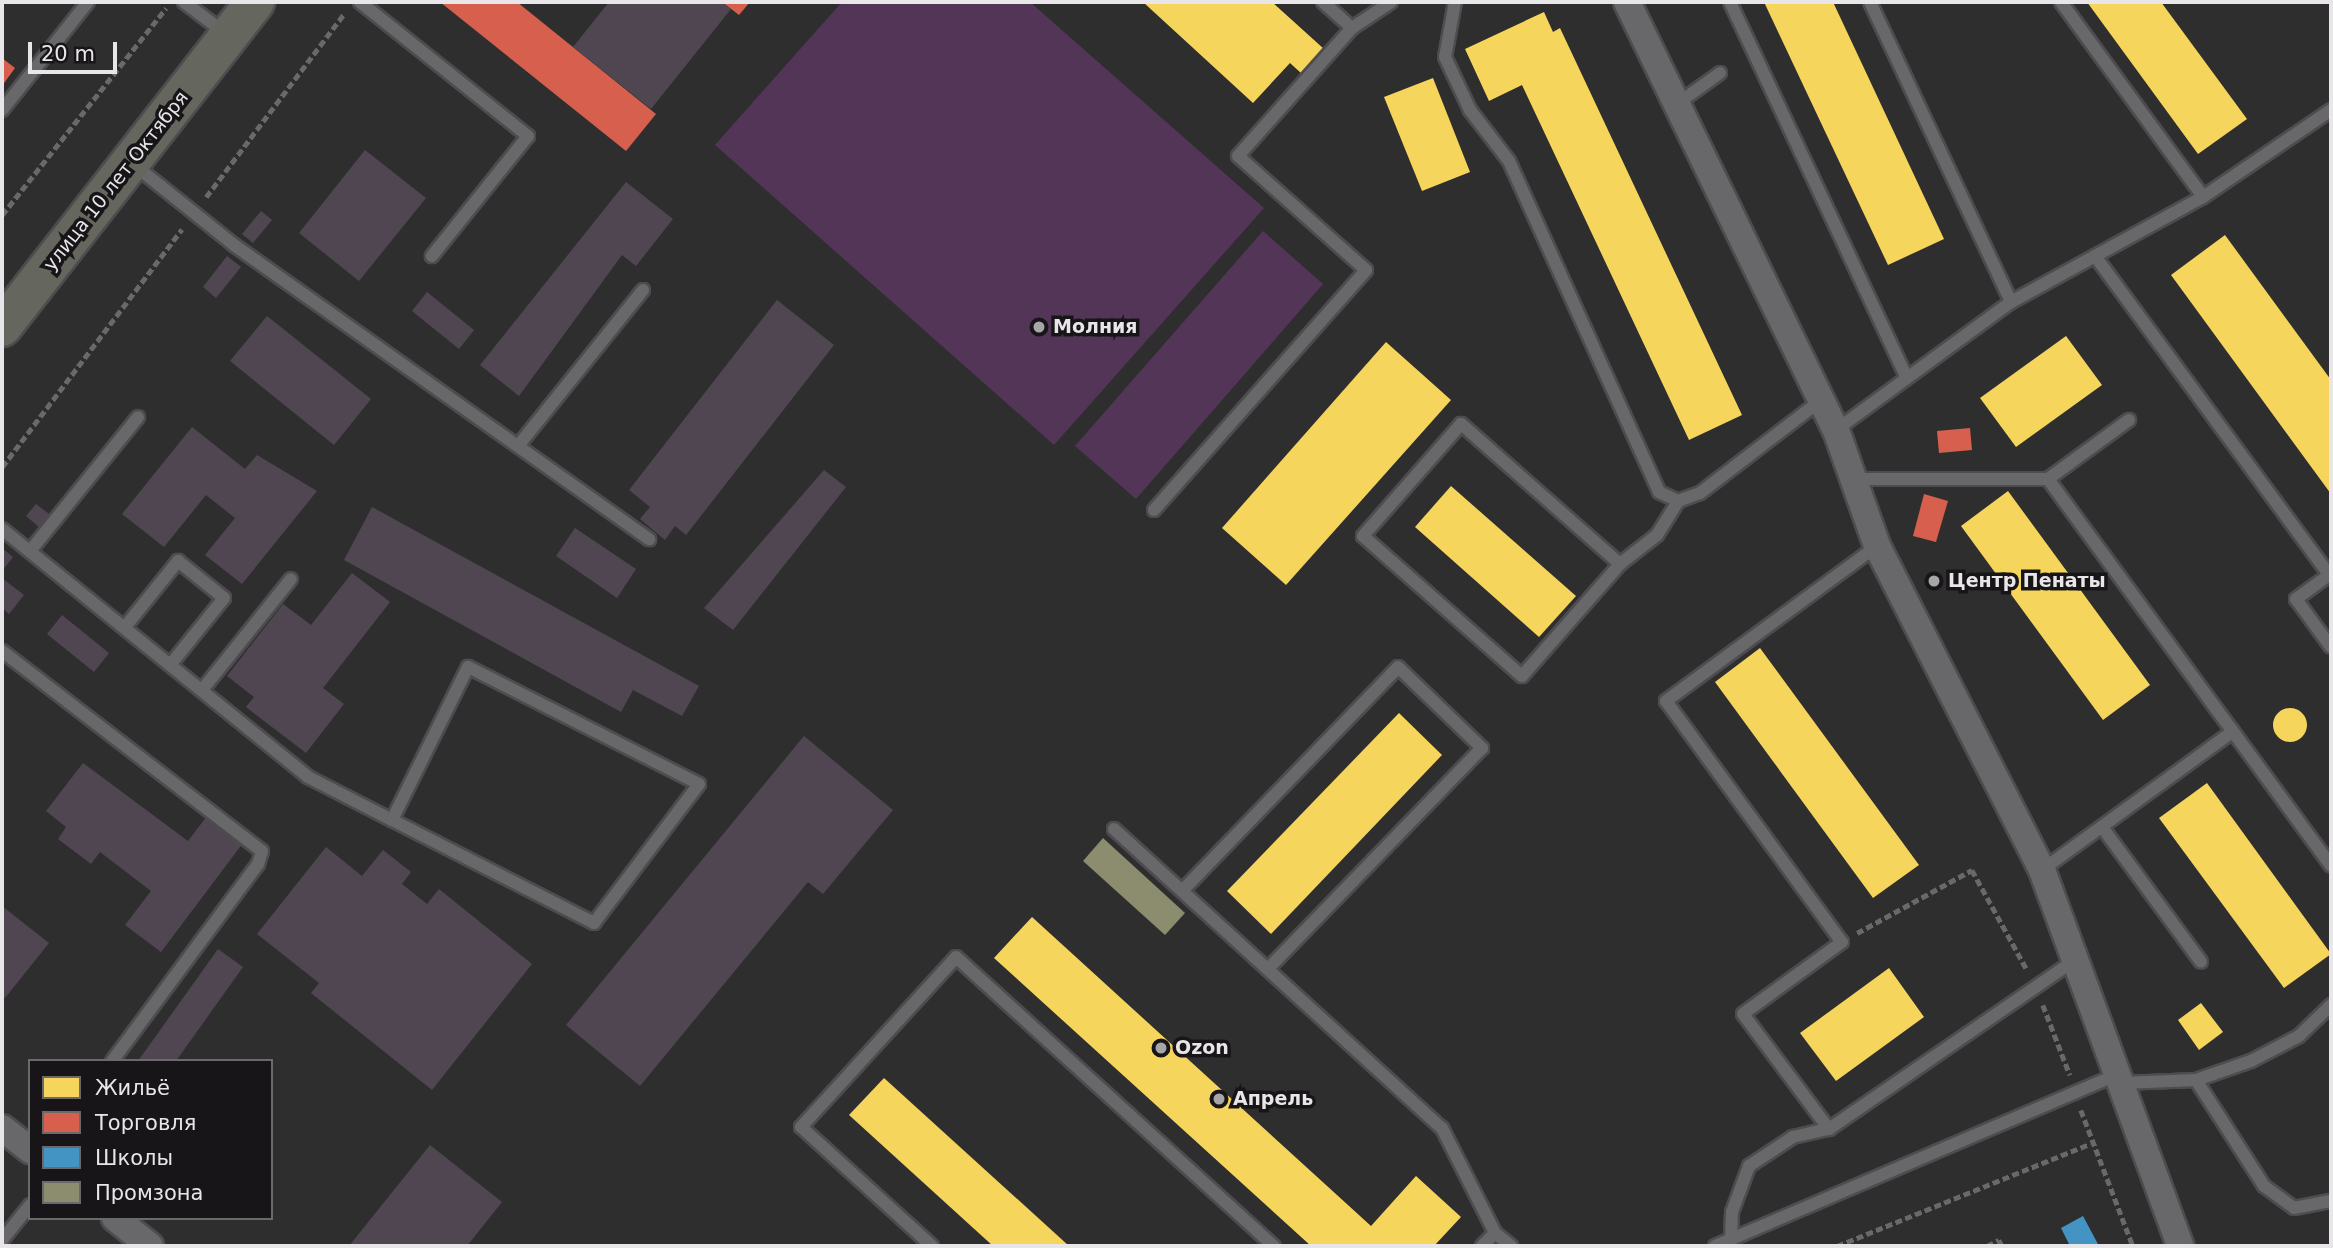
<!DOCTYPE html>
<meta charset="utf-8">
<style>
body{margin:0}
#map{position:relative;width:2333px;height:1248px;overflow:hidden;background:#2f2e2f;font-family:"DejaVu Sans",sans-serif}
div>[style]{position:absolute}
.green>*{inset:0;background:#523557}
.homes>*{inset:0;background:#f6d55c}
.round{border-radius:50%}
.shops>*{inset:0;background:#d6604d}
.schools>*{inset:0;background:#4393c3}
.industry>*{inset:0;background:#8c8c6e}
.building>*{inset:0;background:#4f4651}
.path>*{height:4.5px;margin-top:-2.25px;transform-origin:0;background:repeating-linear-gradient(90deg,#6a696a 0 7px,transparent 0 10.5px)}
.roads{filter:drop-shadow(2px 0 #4e4c4e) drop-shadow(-2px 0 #4e4c4e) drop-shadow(0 2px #4e4c4e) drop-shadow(0 -2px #4e4c4e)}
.lane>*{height:12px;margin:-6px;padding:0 6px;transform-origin:6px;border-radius:6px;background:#686769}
.street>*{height:26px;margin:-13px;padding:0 13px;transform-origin:13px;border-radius:13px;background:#686769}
.primary>*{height:38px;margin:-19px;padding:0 19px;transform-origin:19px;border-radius:19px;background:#65675f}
.dots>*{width:19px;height:19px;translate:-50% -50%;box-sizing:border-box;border:4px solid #171517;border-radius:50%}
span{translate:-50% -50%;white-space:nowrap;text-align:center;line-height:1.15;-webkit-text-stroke:7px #171517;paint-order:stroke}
.street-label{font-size:19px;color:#e8e6e8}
.poi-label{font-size:19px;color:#e8e6e8;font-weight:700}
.left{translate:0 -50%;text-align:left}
.frame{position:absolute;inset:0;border:4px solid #e8e6e8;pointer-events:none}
.legend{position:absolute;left:28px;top:1059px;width:245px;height:161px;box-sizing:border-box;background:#171517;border:2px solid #6b696b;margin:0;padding:9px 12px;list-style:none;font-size:21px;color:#e8e6e8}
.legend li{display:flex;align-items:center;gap:14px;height:35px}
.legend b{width:35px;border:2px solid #6b696b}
.scale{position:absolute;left:28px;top:42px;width:89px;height:32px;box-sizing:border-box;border:4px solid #e8e6e8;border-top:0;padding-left:9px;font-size:21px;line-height:24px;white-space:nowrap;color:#e8e6e8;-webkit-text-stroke:5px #171517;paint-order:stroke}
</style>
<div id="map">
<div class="green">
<i style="clip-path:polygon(842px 2px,1030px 2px,1264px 208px,1054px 445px,715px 145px)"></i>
<i style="clip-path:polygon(1263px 231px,1323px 284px,1136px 499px,1075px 446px)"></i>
</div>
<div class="homes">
<i style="clip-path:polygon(1143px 2px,1272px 2px,1324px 49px,1302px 74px,1290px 63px,1253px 103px)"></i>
<i style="clip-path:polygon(1764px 2px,1833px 2px,1944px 239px,1888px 265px)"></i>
<i style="clip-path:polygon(2087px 2px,2161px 2px,2247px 119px,2198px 154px)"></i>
<i style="clip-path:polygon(1544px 12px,1553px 32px,1560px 28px,1742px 415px,1689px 440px,1522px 85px,1489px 101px,1465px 49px)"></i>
<i style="clip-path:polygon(1433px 78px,1470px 172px,1422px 191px,1384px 97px)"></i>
<i style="clip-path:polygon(2225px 235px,2331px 380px,2331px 494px,2171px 275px)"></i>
<i style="clip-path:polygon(2066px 336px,2102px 385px,2016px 447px,1980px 398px)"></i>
<i style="clip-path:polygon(1386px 342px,1451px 400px,1286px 585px,1222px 528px)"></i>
<i style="clip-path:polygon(1451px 486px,1576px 596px,1539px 637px,1415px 527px)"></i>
<i style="clip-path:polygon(2008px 491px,2150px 685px,2103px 720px,1961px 526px)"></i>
<i style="clip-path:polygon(1760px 648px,1919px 865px,1873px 898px,1715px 682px)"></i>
<i class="round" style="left:2273px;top:708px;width:34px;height:34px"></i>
<i style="clip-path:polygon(1399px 713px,1442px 755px,1271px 934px,1227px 891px)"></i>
<i style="clip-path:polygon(2207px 783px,2331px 954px,2284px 988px,2159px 818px)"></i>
<i style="clip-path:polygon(1032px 917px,1371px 1226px,1416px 1176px,1461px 1217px,1434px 1246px,1311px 1246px,994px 958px)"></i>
<i style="clip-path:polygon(1889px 968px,1924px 1017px,1836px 1081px,1800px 1033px)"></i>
<i style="clip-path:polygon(2201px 1003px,2223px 1032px,2199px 1050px,2178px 1020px)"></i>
<i style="clip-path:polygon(884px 1078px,1069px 1246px,993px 1246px,849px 1115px)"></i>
</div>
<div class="shops">
<i style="clip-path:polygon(440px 2px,517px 2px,656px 114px,626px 151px)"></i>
<i style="clip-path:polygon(722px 2px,750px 2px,739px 15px)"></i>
<i style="clip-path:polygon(2px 58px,15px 68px,2px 86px)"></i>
<i style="clip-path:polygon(1970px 428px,1972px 450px,1939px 453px,1937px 431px)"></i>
<i style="clip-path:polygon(1924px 494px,1948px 501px,1936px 542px,1913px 536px)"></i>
</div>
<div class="schools">
<i style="clip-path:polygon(2083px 1216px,2099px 1246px,2070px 1246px,2061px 1228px)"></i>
</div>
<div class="industry">
<i style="clip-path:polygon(1103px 838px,1185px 913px,1165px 935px,1083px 861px)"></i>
</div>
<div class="building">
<i style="clip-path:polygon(609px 2px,722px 2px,731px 9px,651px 109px,573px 47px)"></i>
<i style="clip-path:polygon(365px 150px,426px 198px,359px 281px,299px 233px)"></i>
<i style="clip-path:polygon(626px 182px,673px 219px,636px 266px,622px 255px,519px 396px,480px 365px)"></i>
<i style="clip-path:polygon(261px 211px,272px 220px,253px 243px,242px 234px)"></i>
<i style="clip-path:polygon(227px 256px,241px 267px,216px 298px,203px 287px)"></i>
<i style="clip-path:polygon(427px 292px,474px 330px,459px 349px,412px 311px)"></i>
<i style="clip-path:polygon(777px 300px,834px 345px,686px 535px,675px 526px,665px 540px,640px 519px,650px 507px,629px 490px)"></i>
<i style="clip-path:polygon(267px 316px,371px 399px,334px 445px,230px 361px)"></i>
<i style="clip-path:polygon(192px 427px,245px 469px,257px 455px,317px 491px,242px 584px,205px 555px,235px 518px,206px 495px,164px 547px,122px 514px)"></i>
<i style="clip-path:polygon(824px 470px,846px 487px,733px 630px,704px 608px)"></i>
<i style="clip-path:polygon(36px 504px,49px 514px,39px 527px,26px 516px)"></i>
<i style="clip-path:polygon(372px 507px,699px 686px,682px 716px,633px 690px,621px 712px,344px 560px)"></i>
<i style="clip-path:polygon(575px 528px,636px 569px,617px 598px,556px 556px)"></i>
<i style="clip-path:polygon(2px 548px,13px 557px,2px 571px)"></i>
<i style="clip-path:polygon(352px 573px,390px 602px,323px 688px,344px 704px,306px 753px,246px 707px,254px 697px,227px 676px,283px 604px,311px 625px)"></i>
<i style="clip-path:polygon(2px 578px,24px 595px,9px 614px,2px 608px)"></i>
<i style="clip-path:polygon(62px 615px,109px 653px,94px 672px,47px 634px)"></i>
<i style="clip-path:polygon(804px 736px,893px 810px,823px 894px,808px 882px,640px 1086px,566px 1025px)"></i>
<i style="clip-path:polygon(83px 763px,188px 841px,207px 816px,243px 843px,161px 952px,125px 925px,151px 891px,100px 852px,91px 864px,58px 839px,66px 827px,46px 811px)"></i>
<i style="clip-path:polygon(326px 847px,362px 876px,383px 850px,411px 872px,402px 884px,427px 904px,439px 889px,532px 964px,432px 1090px,311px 993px,319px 983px,257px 934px)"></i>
<i style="clip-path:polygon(2px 906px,49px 943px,5px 998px,2px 996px)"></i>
<i style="clip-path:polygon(218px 949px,243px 967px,176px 1061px,138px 1061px)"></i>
<i style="clip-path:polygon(430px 1145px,502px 1202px,467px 1246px,349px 1246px)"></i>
</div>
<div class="path">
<i style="left:206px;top:197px;width:229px;rotate:-53deg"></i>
<i style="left:2px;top:215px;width:264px;rotate:-51.6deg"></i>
<i style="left:2px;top:467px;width:298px;rotate:-52.9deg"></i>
<i style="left:1857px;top:933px;width:131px;rotate:-28.7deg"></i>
<i style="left:1972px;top:870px;width:112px;rotate:61.1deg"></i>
<i style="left:2043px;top:1005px;width:75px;rotate:68.9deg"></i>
<i style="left:2081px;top:1110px;width:146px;rotate:69.1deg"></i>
<i style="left:1837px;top:1246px;width:273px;rotate:-22deg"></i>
<i style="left:1987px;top:1246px;width:13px;rotate:-27deg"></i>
<i style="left:1999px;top:1240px;width:7px;rotate:63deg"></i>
</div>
<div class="roads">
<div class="lane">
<i style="left:184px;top:2px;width:51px;rotate:37.1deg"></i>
<i style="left:360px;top:2px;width:215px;rotate:38.6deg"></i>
<i style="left:528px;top:136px;width:154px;rotate:128.7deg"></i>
<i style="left:1323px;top:2px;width:39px;rotate:42deg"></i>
<i style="left:1352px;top:28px;width:47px;rotate:-33.7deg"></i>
<i style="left:1455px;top:2px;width:56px;rotate:100.3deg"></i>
<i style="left:1445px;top:57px;width:59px;rotate:64.7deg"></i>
<i style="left:1470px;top:110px;width:64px;rotate:52.6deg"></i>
<i style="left:1509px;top:161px;width:363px;rotate:65.6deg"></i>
<i style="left:1659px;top:492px;width:21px;rotate:25deg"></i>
<i style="left:1678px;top:501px;width:23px;rotate:-20deg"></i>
<i style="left:1700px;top:493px;width:153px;rotate:-37.5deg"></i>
<i style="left:1730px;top:2px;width:411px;rotate:64.8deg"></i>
<i style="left:1870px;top:2px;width:331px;rotate:64.8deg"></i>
<i style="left:2061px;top:2px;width:241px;rotate:53.9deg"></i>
<i style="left:1677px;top:104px;width:53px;rotate:-35.8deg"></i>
<i style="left:2px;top:110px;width:138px;rotate:-51.5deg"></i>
<i style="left:133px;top:164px;width:129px;rotate:38.7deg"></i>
<i style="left:234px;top:245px;width:509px;rotate:35.32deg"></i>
<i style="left:2095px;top:256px;width:396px;rotate:53.7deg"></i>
<i style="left:2329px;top:575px;width:41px;rotate:144deg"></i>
<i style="left:2296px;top:599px;width:59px;rotate:53.9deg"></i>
<i style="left:2129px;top:420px;width:100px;rotate:143.9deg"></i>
<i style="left:2048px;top:479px;width:479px;rotate:53.8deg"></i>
<i style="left:1836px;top:430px;width:217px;rotate:-36.2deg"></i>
<i style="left:2011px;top:302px;width:219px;rotate:-28.7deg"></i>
<i style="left:2203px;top:197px;width:155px;rotate:-34.2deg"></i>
<i style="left:518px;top:446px;width:200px;rotate:-51.3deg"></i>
<i style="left:1851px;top:479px;width:197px"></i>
<i style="left:1154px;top:510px;width:320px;rotate:-48.5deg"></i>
<i style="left:1366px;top:270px;width:171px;rotate:-138.3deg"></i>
<i style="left:1238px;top:156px;width:171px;rotate:-48.3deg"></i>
<i style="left:2px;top:529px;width:394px;rotate:39deg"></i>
<i style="left:308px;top:777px;width:94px;rotate:27.1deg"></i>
<i style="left:392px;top:820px;width:227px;rotate:27deg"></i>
<i style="left:594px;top:923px;width:174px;rotate:-52.9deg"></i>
<i style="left:699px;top:784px;width:259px;rotate:-153.1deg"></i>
<i style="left:468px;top:667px;width:171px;rotate:116.4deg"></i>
<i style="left:1877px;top:546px;width:262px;rotate:143.7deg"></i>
<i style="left:1666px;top:701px;width:298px;rotate:53.9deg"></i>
<i style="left:1842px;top:942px;width:122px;rotate:144deg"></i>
<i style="left:1743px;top:1014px;width:144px;rotate:53.2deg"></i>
<i style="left:1829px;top:1129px;width:300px;rotate:-34.5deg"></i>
<i style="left:30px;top:551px;width:172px;rotate:-51.1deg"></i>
<i style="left:1620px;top:564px;width:212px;rotate:-138.6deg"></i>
<i style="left:1461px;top:424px;width:149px;rotate:131.2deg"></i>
<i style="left:1363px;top:536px;width:212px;rotate:41.4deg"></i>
<i style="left:1522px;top:676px;width:149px;rotate:-48.8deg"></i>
<i style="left:1620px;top:564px;width:47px;rotate:-38.1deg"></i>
<i style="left:1657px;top:535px;width:40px;rotate:-58deg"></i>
<i style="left:125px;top:627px;width:85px;rotate:-51.2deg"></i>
<i style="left:178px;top:561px;width:59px;rotate:38.8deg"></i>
<i style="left:224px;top:598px;width:85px;rotate:128.8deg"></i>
<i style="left:2px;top:651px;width:328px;rotate:37.6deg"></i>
<i style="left:262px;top:851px;width:14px;rotate:107deg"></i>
<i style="left:258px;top:864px;width:245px;rotate:126.5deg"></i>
<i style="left:202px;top:690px;width:142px;rotate:-51.3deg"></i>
<i style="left:2102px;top:827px;width:167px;rotate:53.7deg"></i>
<i style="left:1114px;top:829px;width:444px;rotate:42.4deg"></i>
<i style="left:1442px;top:1128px;width:118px;rotate:63.2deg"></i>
<i style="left:1495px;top:1233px;width:21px;rotate:39deg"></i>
<i style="left:2042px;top:870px;width:236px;rotate:-36deg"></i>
<i style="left:1182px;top:891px;width:311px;rotate:-46deg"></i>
<i style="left:1398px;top:667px;width:117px;rotate:44deg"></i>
<i style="left:1482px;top:748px;width:308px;rotate:134.1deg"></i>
<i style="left:2196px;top:1080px;width:126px;rotate:57.3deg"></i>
<i style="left:2264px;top:1186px;width:37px;rotate:36deg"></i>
<i style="left:2294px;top:1208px;width:38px;rotate:-11deg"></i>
<i style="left:2122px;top:1083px;width:74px;rotate:-2.3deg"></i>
<i style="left:2196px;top:1080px;width:58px;rotate:-19.1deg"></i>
<i style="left:2251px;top:1061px;width:54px;rotate:-27.5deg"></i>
<i style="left:2299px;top:1036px;width:45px;rotate:-44.1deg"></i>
<i style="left:2px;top:1240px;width:45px;rotate:-51.3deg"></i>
<i style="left:1731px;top:1240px;width:28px;rotate:-88deg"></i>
<i style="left:1732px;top:1212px;width:49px;rotate:-69.7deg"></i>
<i style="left:1749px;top:1166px;width:53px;rotate:-33.4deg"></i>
<i style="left:1793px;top:1137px;width:37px;rotate:-13deg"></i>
<i style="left:932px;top:1246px;width:177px;rotate:-137.7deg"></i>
<i style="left:801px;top:1127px;width:230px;rotate:-47.6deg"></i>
<i style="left:956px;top:957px;width:430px;rotate:42.3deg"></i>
<i style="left:1482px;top:1246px;width:18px;rotate:-45deg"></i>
<i style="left:1715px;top:1246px;width:438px;rotate:-23.1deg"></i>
</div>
<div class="street">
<i style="left:1627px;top:2px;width:476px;rotate:64deg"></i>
<i style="left:1836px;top:430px;width:123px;rotate:70.5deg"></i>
<i style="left:1877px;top:546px;width:364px;rotate:63deg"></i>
<i style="left:2042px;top:870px;width:401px;rotate:69.8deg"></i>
<i style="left:2px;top:1128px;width:36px;rotate:38deg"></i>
<i style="left:115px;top:1218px;width:45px;rotate:38.7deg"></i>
</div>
<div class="primary">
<i style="left:2px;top:327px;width:412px;rotate:-52.1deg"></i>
</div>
</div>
<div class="dots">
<i style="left:1039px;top:327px;background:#a7a6a7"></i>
<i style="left:1934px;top:581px;background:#a7a6a7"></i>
<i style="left:1161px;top:1048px;background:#a7a6a7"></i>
<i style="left:1219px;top:1099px;background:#a7a6a7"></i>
</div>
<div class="street-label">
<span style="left:116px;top:181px;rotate:-52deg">улица 10 лет Октября</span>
</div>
<div class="poi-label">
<span class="left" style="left:1053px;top:327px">Молния</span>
<span class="left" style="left:1948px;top:581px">Центр Пенаты</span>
<span class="left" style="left:1175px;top:1048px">Ozon</span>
<span class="left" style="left:1233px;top:1099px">Апрель</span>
</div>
<div class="frame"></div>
<ul class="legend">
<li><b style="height:19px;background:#f6d55c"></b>Жильё</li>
<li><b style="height:19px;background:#d6604d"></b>Торговля</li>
<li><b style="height:19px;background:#4393c3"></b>Школы</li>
<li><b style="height:19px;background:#8c8c6e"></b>Промзона</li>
</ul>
<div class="scale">20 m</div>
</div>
